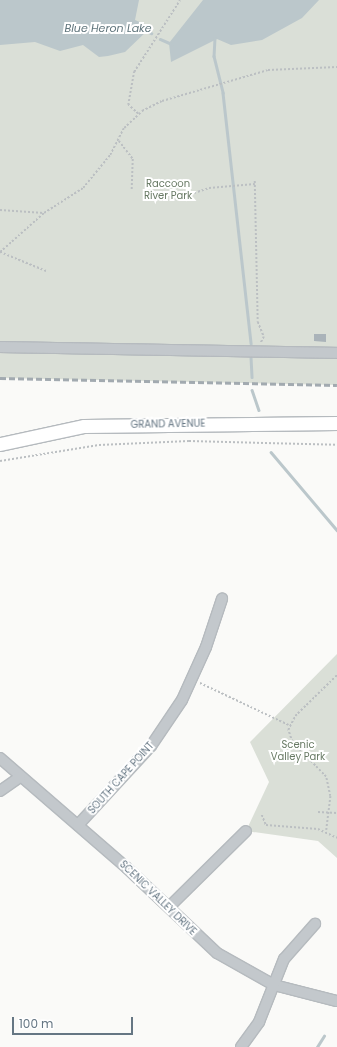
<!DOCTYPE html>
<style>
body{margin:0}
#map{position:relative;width:337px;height:1047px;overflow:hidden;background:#fafaf8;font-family:Poppins,sans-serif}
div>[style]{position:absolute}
.green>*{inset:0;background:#dadfd7}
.water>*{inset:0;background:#bbc7cb}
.stream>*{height:2.5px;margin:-1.25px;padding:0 1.25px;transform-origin:1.25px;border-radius:1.25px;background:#bbc7cb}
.building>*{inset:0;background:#aab3b9}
.path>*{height:1.5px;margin-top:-0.75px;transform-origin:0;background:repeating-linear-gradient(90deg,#bbbfc2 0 2px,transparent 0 4px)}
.roads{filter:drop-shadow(1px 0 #b5babe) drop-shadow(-1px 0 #b5babe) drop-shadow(0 1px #b5babe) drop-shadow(0 -1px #b5babe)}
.minor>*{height:10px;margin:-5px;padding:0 5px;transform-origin:5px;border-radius:5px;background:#c3c8cc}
.major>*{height:13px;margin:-6.5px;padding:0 6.5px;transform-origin:6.5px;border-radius:6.5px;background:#fff}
.rail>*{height:2.5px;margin-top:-1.25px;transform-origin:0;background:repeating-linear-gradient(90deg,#a2aab0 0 6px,transparent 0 9px)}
span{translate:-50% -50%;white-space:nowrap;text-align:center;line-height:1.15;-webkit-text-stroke:4px #fff;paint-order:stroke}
.park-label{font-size:10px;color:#687a64}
.street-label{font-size:10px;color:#657683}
.water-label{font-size:11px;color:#60757c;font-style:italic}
.scale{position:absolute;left:12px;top:1017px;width:121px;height:18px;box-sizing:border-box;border:2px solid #657683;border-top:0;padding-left:5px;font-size:12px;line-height:14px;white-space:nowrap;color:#657683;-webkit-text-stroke:3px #fff;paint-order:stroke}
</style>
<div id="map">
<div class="green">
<i style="clip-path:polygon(0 0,337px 0,337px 385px,0 378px)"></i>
<i style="clip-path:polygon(337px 654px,337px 858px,318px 841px,246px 831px,269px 782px,250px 742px)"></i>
</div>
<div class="water">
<i style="clip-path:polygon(0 0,139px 0,135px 20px,147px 25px,149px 29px,125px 52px,108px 56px,99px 57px,83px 45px,60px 51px,35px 42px,0 45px)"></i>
<i style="clip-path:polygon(203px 0,319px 0,302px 18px,262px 40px,231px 45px,217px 39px,171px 62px,169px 43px)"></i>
</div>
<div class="stream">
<i style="left:144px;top:30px;width:8px;rotate:23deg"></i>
<i style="left:215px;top:38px;width:18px;rotate:93deg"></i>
<i style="left:214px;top:56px;width:38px;rotate:76deg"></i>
<i style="left:223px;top:93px;width:252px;rotate:83.6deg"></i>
<i style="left:160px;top:39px;width:13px;rotate:23deg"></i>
<i style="left:251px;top:357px;width:20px;rotate:87deg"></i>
<i style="left:252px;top:390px;width:21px;rotate:71deg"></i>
<i style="left:271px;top:452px;width:102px;rotate:49.8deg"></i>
<i style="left:317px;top:1047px;width:13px;rotate:-58deg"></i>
</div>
<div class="building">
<i style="clip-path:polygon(314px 334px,326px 334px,326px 342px,314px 341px)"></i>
</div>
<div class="path">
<i style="left:138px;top:114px;width:13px;rotate:-138deg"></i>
<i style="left:128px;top:105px;width:34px;rotate:-80deg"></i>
<i style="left:134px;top:72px;width:85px;rotate:-57.4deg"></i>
<i style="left:119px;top:141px;width:23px;rotate:52deg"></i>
<i style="left:133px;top:159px;width:32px;rotate:92deg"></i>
<i style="left:255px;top:181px;width:141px;rotate:88.8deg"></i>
<i style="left:258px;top:322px;width:16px;rotate:68deg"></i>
<i style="left:264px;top:337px;width:7px;rotate:117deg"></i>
<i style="left:194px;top:193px;width:16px;rotate:-18deg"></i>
<i style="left:209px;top:188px;width:46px;rotate:-5deg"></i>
<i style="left:0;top:210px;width:44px;rotate:3.9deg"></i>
<i style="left:0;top:252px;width:59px;rotate:-41.6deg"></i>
<i style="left:44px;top:213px;width:46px;rotate:-32.7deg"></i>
<i style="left:83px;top:188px;width:43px;rotate:-50.7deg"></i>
<i style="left:110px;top:155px;width:30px;rotate:-63deg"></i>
<i style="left:124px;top:128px;width:25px;rotate:-43deg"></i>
<i style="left:142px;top:111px;width:22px;rotate:-27deg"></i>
<i style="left:162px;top:101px;width:110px;rotate:-16.3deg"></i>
<i style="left:268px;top:70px;width:69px;rotate:-2.5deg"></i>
<i style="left:0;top:252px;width:50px;rotate:22.4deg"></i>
<i style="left:0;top:461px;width:100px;rotate:-9.2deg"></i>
<i style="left:99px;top:445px;width:90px;rotate:-2.5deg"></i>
<i style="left:189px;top:441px;width:148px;rotate:1.5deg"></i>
<i style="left:200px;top:683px;width:98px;rotate:25.3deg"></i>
<i style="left:318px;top:812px;width:19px;rotate:3deg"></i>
<i style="left:262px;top:815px;width:11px;rotate:68deg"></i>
<i style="left:266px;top:825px;width:52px;rotate:4.4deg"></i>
<i style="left:318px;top:829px;width:21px;rotate:25deg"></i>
<i style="left:326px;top:830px;width:34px;rotate:-83deg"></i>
<i style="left:330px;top:796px;width:19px;rotate:-102deg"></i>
<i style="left:326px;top:777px;width:49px;rotate:-134.2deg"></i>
<i style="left:292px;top:742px;width:13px;rotate:-108deg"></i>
<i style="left:288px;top:730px;width:16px;rotate:-63deg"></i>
<i style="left:295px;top:716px;width:59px;rotate:-44.3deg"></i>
</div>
<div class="roads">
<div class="minor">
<i style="left:0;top:347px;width:337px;rotate:1deg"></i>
<i style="left:0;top:758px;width:168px;rotate:40.9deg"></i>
<i style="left:127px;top:868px;width:124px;rotate:43.4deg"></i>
<i style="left:217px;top:953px;width:65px;rotate:29.3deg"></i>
<i style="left:274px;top:985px;width:65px;rotate:14.3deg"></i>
<i style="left:0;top:791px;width:24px;rotate:-35deg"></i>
<i style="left:78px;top:825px;width:108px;rotate:-47.3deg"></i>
<i style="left:151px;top:746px;width:55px;rotate:-56deg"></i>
<i style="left:182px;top:700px;width:58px;rotate:-65.6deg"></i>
<i style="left:206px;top:647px;width:51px;rotate:-71.6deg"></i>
<i style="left:169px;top:907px;width:108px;rotate:-44.6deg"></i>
<i style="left:241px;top:1047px;width:31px;rotate:-54deg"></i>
<i style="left:259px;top:1022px;width:68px;rotate:-68.4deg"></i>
<i style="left:284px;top:959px;width:47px;rotate:-48.5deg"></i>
</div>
<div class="major">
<i style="left:0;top:444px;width:86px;rotate:-12.1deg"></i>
<i style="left:84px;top:426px;width:253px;rotate:-0.7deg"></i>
</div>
</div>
<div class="rail">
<i style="left:0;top:378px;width:337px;rotate:1.2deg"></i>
</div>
<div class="park-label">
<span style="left:168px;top:189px">Raccoon<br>River Park</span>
<span style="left:298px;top:750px">Scenic<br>Valley Park</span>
</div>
<div class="street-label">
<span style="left:168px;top:424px;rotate:-1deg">GRAND AVENUE</span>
<span style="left:121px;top:778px;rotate:-48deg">SOUTH CAPE POINT</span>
<span style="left:158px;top:898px;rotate:44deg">SCENIC VALLEY DRIVE</span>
</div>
<div class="water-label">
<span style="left:108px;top:28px">Blue Heron Lake</span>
</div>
<div class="scale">100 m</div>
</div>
